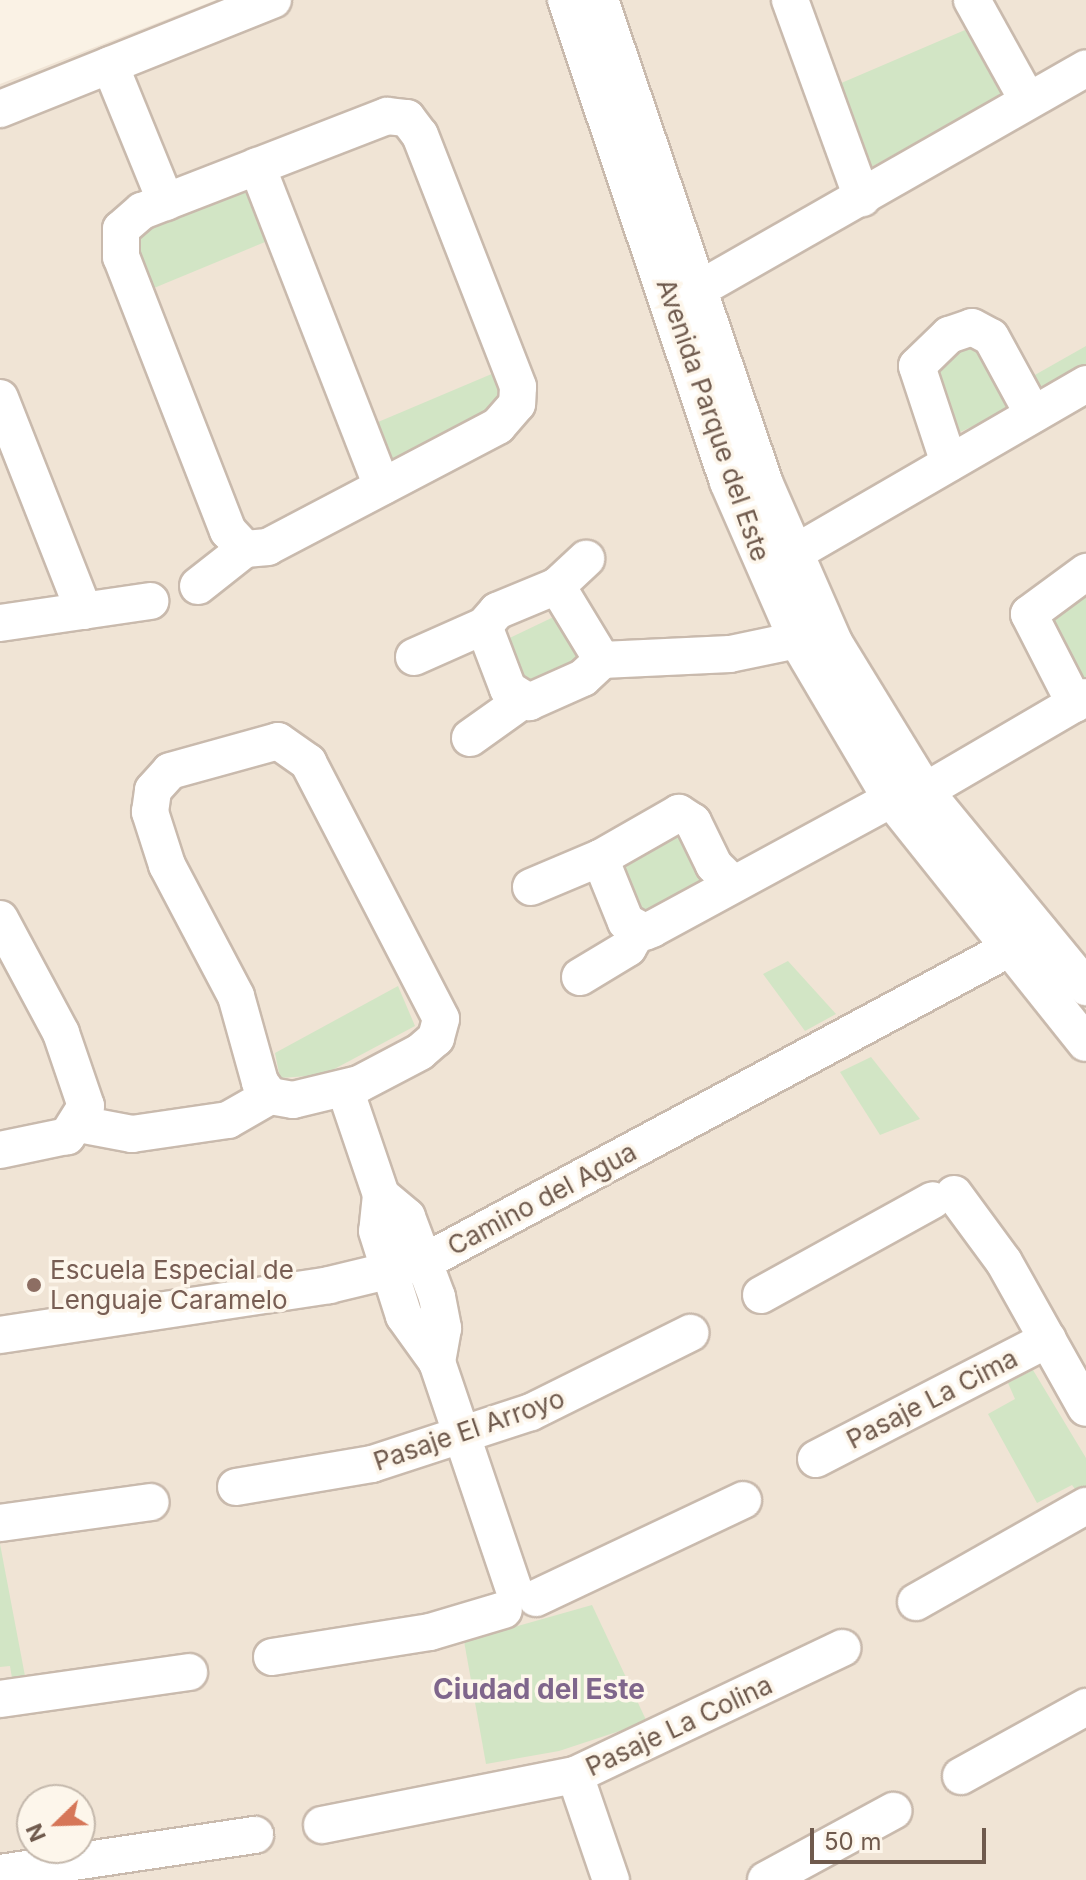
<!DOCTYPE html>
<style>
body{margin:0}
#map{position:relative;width:1086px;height:1880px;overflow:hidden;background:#faf2e5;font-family:Inter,sans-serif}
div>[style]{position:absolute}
.residential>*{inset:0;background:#f0e4d5}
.green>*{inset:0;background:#d2e5c5}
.roads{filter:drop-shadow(2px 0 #c9baad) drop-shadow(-2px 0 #c9baad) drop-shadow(0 2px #c9baad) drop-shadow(0 -2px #c9baad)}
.minor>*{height:36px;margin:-18px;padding:0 18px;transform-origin:18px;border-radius:18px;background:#fff}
.dots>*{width:22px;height:22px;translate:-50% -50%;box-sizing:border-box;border:4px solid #fdf6eb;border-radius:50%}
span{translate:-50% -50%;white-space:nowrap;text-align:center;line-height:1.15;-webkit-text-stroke:7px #fdf6eb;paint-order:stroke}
.street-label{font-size:26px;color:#6f5a4d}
.education-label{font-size:26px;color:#785e54}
.left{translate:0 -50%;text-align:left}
.neighbourhood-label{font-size:28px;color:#7f668c;font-weight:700}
.north{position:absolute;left:16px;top:1784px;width:80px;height:80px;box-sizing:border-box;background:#fdf6eb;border:2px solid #c4b8ac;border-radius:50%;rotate:247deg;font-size:22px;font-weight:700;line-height:32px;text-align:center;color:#6f5a4d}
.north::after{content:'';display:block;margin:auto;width:28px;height:36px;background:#d67658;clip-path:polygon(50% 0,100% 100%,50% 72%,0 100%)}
.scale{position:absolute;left:810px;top:1828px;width:176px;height:36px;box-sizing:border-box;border:4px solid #6f5a4d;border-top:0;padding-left:10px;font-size:24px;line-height:28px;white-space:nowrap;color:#6f5a4d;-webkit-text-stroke:6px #fdf6eb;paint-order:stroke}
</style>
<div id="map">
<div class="residential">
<i style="clip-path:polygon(evenodd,216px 0,1086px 0,1086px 1880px,0 1880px,0 84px,216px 0,32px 1800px,80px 1800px,80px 1848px,32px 1848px,32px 1800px)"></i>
</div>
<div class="green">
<i style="clip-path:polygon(965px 30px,1004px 95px,864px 171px,832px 87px)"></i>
<i style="clip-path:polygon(248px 186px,270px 240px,154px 288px,132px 234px)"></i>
<i style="clip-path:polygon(980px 335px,1011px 409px,958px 433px,932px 360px)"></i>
<i style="clip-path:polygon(1086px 346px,1086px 373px,1037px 400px,1026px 380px)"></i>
<i style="clip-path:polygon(494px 373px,508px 399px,392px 467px,371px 425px)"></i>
<i style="clip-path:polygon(1086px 583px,1086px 686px,1042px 625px)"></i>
<i style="clip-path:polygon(564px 612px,581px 658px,521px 686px,501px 642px)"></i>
<i style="clip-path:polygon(680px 832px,716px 882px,645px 921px,616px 858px)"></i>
<i style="clip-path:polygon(788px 961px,836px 1014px,805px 1031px,763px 974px)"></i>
<i style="clip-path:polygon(398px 986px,415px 1026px,323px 1075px,280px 1078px,275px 1053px)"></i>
<i style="clip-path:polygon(871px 1057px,920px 1119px,880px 1135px,840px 1072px)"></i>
<i style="clip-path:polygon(1033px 1370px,1086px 1458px,1086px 1489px,1078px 1493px,1072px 1485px,1037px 1503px,988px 1414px,1015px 1399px,1008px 1383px)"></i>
<i style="clip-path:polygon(0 1544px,25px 1676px,12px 1678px,10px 1666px,0 1667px)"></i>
<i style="clip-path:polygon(592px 1605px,647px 1722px,559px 1751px,486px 1764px,464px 1641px)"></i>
</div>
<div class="roads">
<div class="minor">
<i style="left:566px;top:0;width:508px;rotate:71.42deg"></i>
<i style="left:728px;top:482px;width:172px;rotate:66.4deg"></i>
<i style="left:797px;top:640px;width:185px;rotate:59.4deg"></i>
<i style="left:891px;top:799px;width:312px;rotate:51.4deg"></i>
<i style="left:600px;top:0;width:511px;rotate:71.18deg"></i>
<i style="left:765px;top:484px;width:175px;rotate:66.4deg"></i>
<i style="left:835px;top:644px;width:172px;rotate:58.5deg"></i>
<i style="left:925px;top:791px;width:254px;rotate:50.6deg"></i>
<i style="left:790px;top:0;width:211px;rotate:70deg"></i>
<i style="left:972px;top:0;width:115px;rotate:61deg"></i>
<i style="left:110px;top:65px;width:148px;rotate:67.8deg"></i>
<i style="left:0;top:109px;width:294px;rotate:-21.8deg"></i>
<i style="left:387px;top:116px;width:20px;rotate:6deg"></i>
<i style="left:407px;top:118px;width:21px;rotate:53deg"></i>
<i style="left:420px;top:135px;width:270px;rotate:68.7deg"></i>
<i style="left:518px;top:387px;width:17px;rotate:93deg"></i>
<i style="left:517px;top:404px;width:29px;rotate:131deg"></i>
<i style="left:498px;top:426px;width:260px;rotate:152.3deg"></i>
<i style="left:268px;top:547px;width:23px;rotate:175deg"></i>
<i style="left:245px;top:549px;width:25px;rotate:-133deg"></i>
<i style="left:228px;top:531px;width:294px;rotate:-111.3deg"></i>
<i style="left:121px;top:257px;width:28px;rotate:-90deg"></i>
<i style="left:121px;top:229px;width:28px;rotate:-41deg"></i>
<i style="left:142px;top:211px;width:263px;rotate:-21.2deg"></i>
<i style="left:257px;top:166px;width:344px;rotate:68.7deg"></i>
<i style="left:701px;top:288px;width:443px;rotate:-29.7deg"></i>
<i style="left:0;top:398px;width:229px;rotate:68.5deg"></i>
<i style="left:949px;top:463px;width:102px;rotate:-108.3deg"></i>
<i style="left:917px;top:366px;width:45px;rotate:-44.1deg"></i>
<i style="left:949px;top:335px;width:24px;rotate:-19deg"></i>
<i style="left:972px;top:327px;width:21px;rotate:28deg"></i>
<i style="left:991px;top:337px;width:88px;rotate:61.4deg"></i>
<i style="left:793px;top:554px;width:339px;rotate:-30.1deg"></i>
<i style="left:198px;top:586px;width:60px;rotate:-38.2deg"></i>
<i style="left:557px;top:586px;width:40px;rotate:-43deg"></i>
<i style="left:0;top:623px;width:152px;rotate:-8.3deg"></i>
<i style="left:414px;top:657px;width:77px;rotate:-23.9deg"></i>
<i style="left:602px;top:660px;width:87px;rotate:-121.3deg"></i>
<i style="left:557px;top:586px;width:65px;rotate:157.4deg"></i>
<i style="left:497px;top:611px;width:20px;rotate:131deg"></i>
<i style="left:484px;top:626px;width:67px;rotate:69.1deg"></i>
<i style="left:508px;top:689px;width:25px;rotate:32deg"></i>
<i style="left:529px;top:702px;width:59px;rotate:-24deg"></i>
<i style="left:583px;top:678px;width:26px;rotate:-43deg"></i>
<i style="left:602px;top:660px;width:128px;rotate:-2.7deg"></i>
<i style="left:730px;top:654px;width:68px;rotate:-11.8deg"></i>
<i style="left:1075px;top:704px;width:101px;rotate:-117.1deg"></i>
<i style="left:1029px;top:614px;width:71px;rotate:-36.4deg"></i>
<i style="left:470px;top:738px;width:64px;rotate:-35.4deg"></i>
<i style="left:278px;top:741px;width:37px;rotate:35deg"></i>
<i style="left:308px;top:762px;width:289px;rotate:62.6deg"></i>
<i style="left:441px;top:1019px;width:20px;rotate:105deg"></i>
<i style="left:436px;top:1038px;width:21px;rotate:139deg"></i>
<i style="left:420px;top:1052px;width:69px;rotate:152.3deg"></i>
<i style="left:359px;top:1084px;width:68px;rotate:166.4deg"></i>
<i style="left:293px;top:1100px;width:23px;rotate:-170deg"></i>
<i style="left:270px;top:1096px;width:17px;rotate:-126deg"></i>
<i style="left:260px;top:1082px;width:89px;rotate:-105.6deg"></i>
<i style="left:236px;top:996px;width:148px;rotate:-117.8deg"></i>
<i style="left:167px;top:865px;width:56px;rotate:-107.8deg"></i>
<i style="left:150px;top:812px;width:22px;rotate:-82deg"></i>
<i style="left:153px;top:790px;width:25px;rotate:-48deg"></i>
<i style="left:170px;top:771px;width:112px;rotate:-15.5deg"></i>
<i style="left:925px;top:791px;width:186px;rotate:-30.3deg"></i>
<i style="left:733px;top:884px;width:27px;rotate:-135deg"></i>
<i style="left:714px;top:865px;width:48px;rotate:-116deg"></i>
<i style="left:693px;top:822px;width:17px;rotate:-147deg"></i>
<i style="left:679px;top:813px;width:91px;rotate:150.3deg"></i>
<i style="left:600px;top:858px;width:69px;rotate:67.9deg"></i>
<i style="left:626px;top:922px;width:21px;rotate:28deg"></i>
<i style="left:645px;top:932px;width:8px;rotate:-23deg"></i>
<i style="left:652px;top:929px;width:272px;rotate:-28.5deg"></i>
<i style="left:531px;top:887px;width:75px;rotate:-22.8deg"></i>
<i style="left:0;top:919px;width:129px;rotate:61.8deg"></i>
<i style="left:61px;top:1033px;width:77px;rotate:71.1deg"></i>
<i style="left:86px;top:1106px;width:36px;rotate:122deg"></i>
<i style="left:67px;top:1136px;width:68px;rotate:168.2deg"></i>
<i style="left:580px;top:977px;width:56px;rotate:-31.1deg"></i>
<i style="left:628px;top:948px;width:20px;rotate:-60deg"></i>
<i style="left:345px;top:1089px;width:112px;rotate:71.2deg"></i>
<i style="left:381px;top:1195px;width:36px;rotate:96deg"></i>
<i style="left:377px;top:1231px;width:89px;rotate:72.4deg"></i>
<i style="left:404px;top:1316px;width:57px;rotate:54.3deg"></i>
<i style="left:437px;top:1362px;width:237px;rotate:71.3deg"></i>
<i style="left:79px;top:1124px;width:54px;rotate:10.7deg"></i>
<i style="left:132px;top:1134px;width:97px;rotate:-8.3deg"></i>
<i style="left:228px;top:1120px;width:48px;rotate:-29.7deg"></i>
<i style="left:954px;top:1194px;width:84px;rotate:53.7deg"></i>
<i style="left:1004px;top:1262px;width:167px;rotate:60.7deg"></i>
<i style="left:381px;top:1195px;width:34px;rotate:40deg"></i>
<i style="left:407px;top:1217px;width:85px;rotate:69.4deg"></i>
<i style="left:437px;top:1297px;width:32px;rotate:79deg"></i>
<i style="left:443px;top:1328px;width:35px;rotate:100deg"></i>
<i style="left:761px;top:1295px;width:196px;rotate:-28.9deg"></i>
<i style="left:0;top:1335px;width:333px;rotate:-8.6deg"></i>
<i style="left:329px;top:1285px;width:98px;rotate:-13.6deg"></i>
<i style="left:424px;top:1262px;width:699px;rotate:-28.18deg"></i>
<i style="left:816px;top:1459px;width:261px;rotate:-27.3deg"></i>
<i style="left:236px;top:1487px;width:138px;rotate:-9.6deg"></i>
<i style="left:372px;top:1464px;width:167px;rotate:-18.1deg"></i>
<i style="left:531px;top:1412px;width:178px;rotate:-26.4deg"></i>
<i style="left:0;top:1523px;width:152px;rotate:-7.9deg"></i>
<i style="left:536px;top:1598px;width:229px;rotate:-25.3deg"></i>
<i style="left:916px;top:1602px;width:195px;rotate:-29.5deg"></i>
<i style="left:272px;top:1657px;width:160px;rotate:-9deg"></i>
<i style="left:430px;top:1632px;width:77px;rotate:-16.6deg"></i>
<i style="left:0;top:1699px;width:191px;rotate:-8.1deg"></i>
<i style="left:575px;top:1775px;width:111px;rotate:71.1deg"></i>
<i style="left:961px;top:1776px;width:143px;rotate:-28.9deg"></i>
<i style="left:322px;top:1825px;width:258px;rotate:-11.2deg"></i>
<i style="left:575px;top:1775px;width:296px;rotate:-25.4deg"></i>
<i style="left:0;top:1873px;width:258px;rotate:-8.5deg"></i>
<i style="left:766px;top:1880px;width:145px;rotate:-28.5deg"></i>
</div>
</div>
<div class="dots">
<i style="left:34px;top:1285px;background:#8d6e63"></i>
</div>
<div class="street-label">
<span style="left:713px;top:420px;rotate:71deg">Avenida Parque del Este</span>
<span style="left:542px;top:1199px;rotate:-28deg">Camino del Agua</span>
<span style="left:932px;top:1399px;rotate:-27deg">Pasaje La Cima</span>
<span style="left:469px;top:1430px;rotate:-19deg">Pasaje El Arroyo</span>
<span style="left:679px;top:1726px;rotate:-25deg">Pasaje La Colina</span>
</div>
<div class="education-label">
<span class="left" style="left:50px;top:1285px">Escuela Especial de<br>Lenguaje Caramelo</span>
</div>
<div class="neighbourhood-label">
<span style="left:539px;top:1689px">Ciudad del Este</span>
</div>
<div class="north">N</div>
<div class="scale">50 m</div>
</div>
